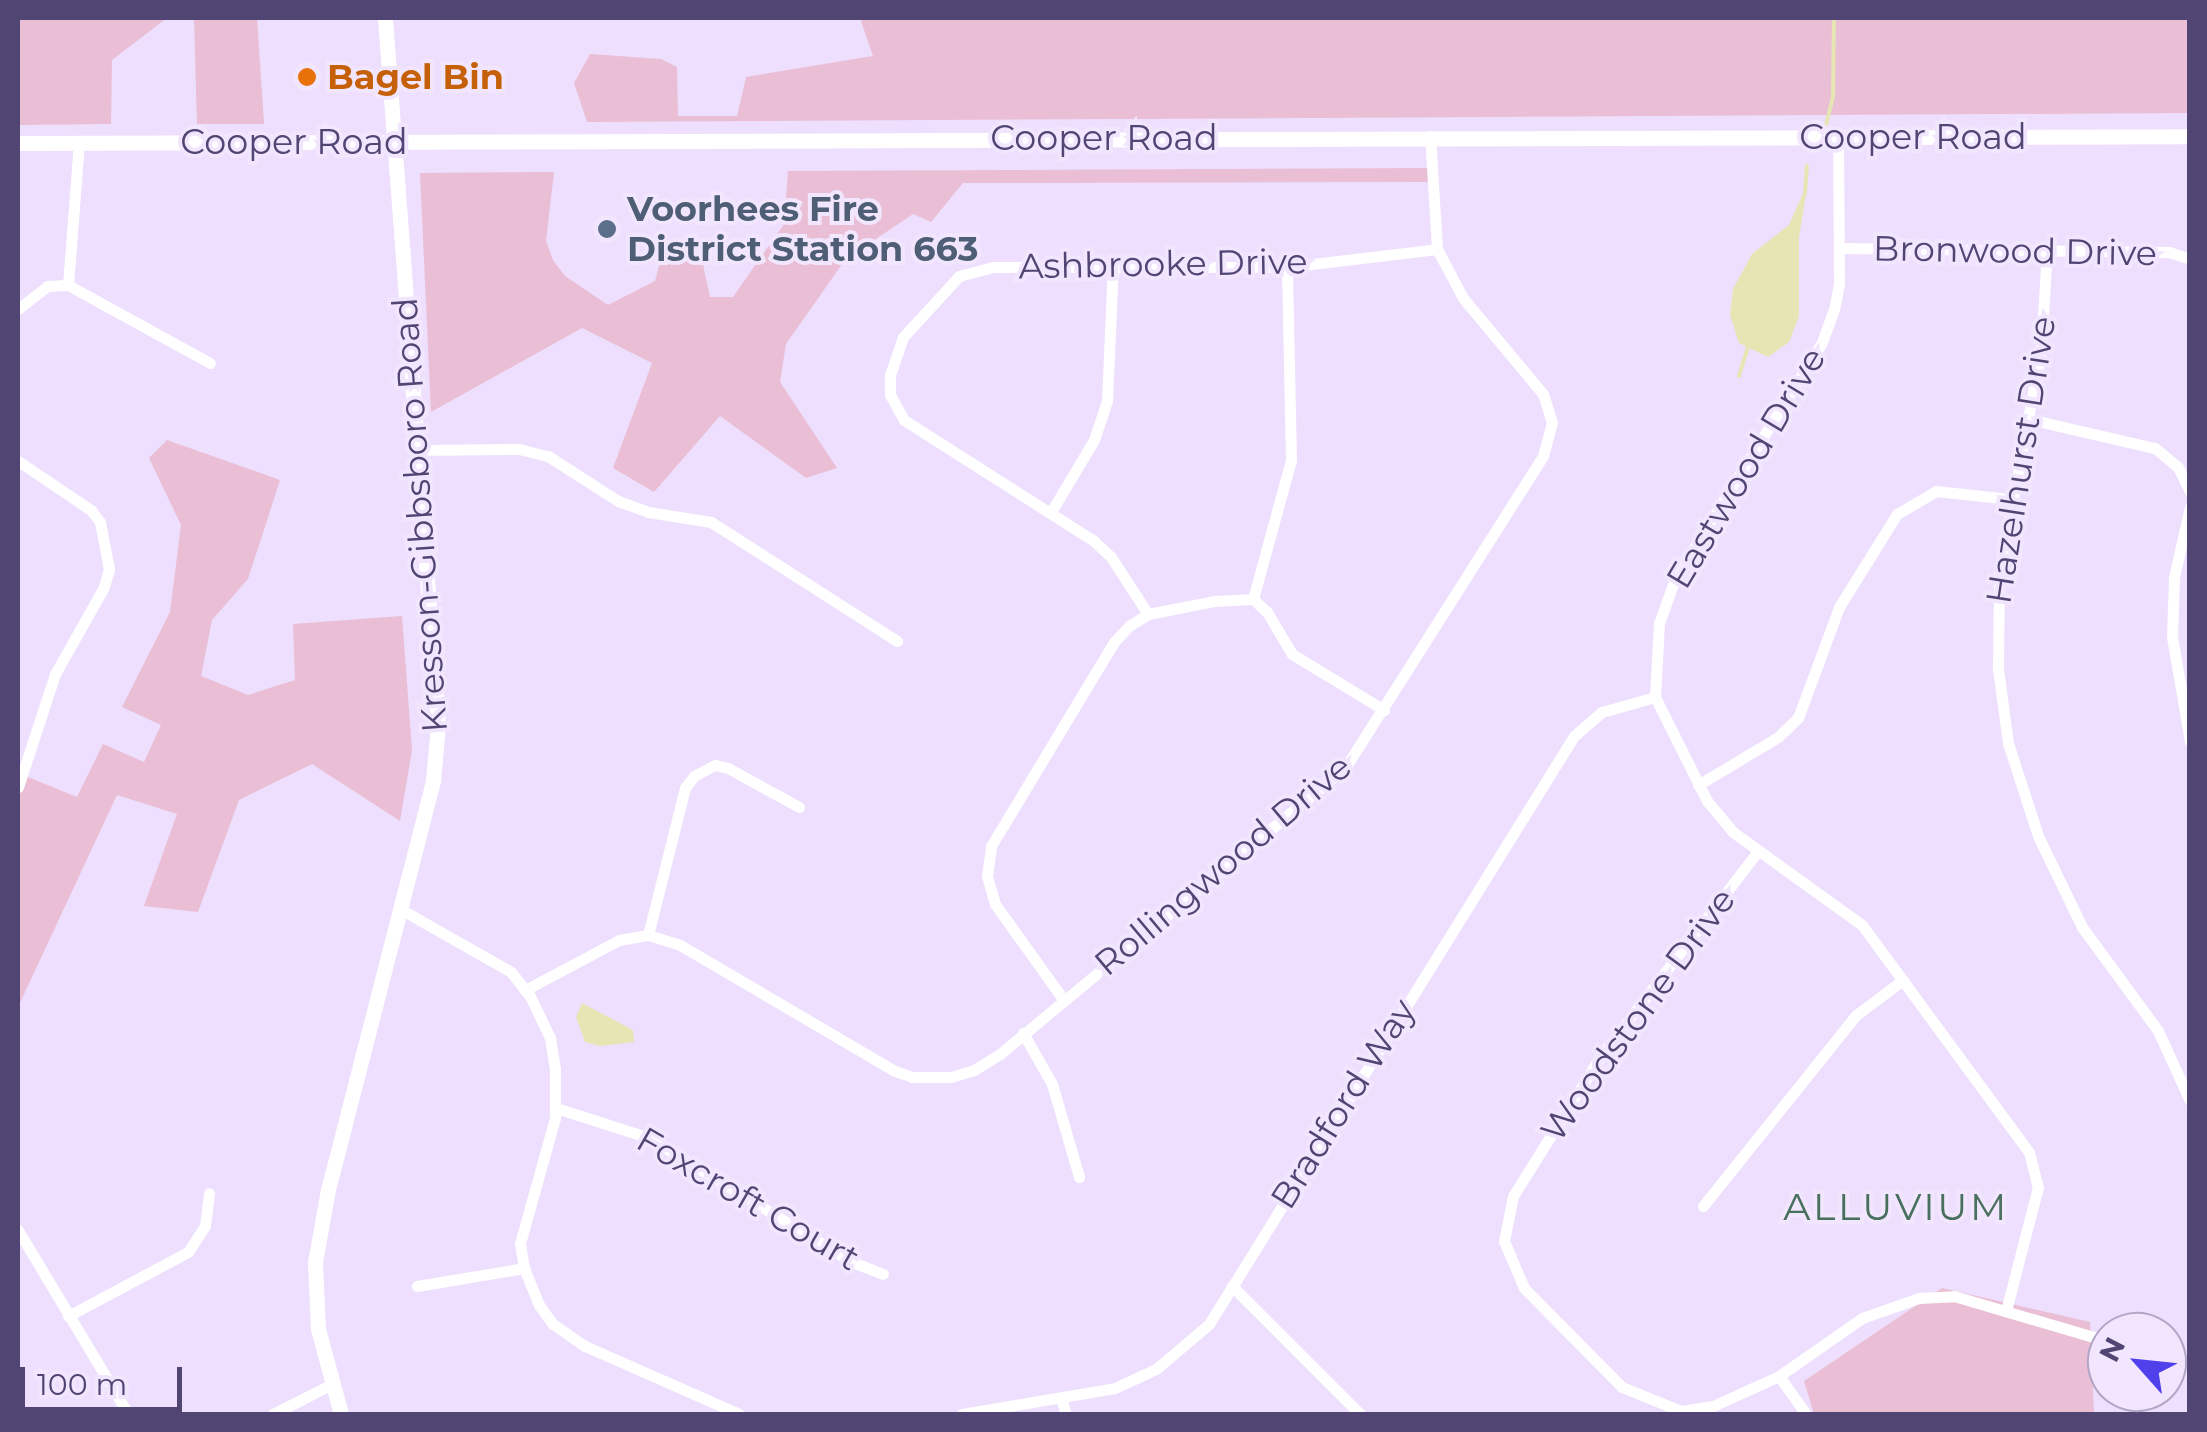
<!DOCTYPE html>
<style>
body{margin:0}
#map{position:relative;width:2207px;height:1432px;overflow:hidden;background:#eddffd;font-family:Montserrat,sans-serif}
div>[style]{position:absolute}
.green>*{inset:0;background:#eabed5}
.water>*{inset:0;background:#e5e6b4}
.stream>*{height:4px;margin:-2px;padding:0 2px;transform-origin:2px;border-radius:2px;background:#e5e6b4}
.street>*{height:11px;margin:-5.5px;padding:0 5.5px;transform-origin:5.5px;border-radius:5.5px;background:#fff}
.secondary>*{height:15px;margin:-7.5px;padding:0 7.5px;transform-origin:7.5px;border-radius:7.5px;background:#fff}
.dots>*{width:28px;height:28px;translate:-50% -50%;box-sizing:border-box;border:5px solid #f2e6ff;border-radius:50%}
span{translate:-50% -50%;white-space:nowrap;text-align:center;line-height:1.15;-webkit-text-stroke:8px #f2e6ff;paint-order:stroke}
.food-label{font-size:35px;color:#c56008;font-weight:700}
.left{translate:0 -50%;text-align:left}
.street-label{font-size:35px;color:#514673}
.service-label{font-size:35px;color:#4e5e75;font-weight:700}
.neighbourhood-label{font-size:38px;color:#496f5d;letter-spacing:2.5px}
.frame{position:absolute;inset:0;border:20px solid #514673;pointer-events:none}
.north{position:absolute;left:2087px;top:1312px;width:100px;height:100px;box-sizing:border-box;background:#f2e6ff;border:2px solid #b2a6c7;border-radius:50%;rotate:297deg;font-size:28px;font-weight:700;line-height:40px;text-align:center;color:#514673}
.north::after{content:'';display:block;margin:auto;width:35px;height:45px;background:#5040eb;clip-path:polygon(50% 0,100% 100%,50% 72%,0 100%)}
.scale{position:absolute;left:20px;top:1367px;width:162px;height:45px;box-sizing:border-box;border:5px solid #514673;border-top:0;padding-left:12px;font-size:30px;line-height:35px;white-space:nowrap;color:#514673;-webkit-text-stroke:8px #f2e6ff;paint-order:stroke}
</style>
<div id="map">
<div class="green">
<i style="clip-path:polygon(18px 18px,167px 18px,112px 60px,111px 124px,18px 125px)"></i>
<i style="clip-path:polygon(194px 18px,257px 18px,264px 124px,197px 124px)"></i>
<i style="clip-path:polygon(860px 18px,2189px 18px,2189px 106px,2188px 113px,587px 122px,574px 83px,590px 54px,661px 59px,677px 67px,678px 116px,737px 116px,746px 77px,873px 56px)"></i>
<i style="clip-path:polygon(1434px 168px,1435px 182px,963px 183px,931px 222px,913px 214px,845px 260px,786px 344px,780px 382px,837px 468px,806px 478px,720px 416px,654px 492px,613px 468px,652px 363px,582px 328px,431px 412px,420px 173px,554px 172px,546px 241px,553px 260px,565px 276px,608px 305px,655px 281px,665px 244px,699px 246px,710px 297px,733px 297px,784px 224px,788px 171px)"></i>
<i style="clip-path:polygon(167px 440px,280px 480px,248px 579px,212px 620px,201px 676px,248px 695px,295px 680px,293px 624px,402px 616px,412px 750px,400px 821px,312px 764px,239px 800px,198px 912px,144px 906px,177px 814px,117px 795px,18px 1007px,18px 791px,23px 775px,77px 797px,103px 744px,144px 762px,161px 725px,122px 707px,170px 612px,181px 525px,149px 458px)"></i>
<i style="clip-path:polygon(1942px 1288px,2090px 1322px,2094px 1414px,1814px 1414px,1804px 1381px)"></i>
</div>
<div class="water">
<i style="clip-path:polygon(1808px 182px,1799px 237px,1799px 316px,1789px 342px,1768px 357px,1739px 343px,1730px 315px,1733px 289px,1752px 254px,1789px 225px)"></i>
<i style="clip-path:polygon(582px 1003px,633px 1030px,634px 1042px,600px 1046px,585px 1042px,576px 1017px)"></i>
</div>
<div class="stream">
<i style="left:1826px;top:125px;width:30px;rotate:-76deg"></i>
<i style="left:1833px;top:96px;width:78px;rotate:-89.3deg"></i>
<i style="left:1805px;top:193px;width:27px;rotate:-86deg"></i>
<i style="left:1739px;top:376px;width:30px;rotate:-73deg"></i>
</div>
<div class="street">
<i style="left:1838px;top:136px;width:148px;rotate:89.6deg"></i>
<i style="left:1839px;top:284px;width:25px;rotate:101deg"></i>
<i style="left:1834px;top:309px;width:37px;rotate:110deg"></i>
<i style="left:1821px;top:344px;width:274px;rotate:122deg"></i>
<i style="left:1676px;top:576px;width:50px;rotate:109.9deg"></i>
<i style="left:1659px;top:623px;width:74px;rotate:93.1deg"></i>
<i style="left:1655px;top:697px;width:116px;rotate:63.4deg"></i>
<i style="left:1707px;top:801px;width:40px;rotate:50deg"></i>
<i style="left:1733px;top:832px;width:159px;rotate:35.8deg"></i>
<i style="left:1862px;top:925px;width:282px;rotate:53.7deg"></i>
<i style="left:2029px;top:1152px;width:36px;rotate:76deg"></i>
<i style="left:2038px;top:1187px;width:128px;rotate:104.5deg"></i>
<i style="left:1839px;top:248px;width:330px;rotate:0.7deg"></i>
<i style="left:2169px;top:252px;width:22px;rotate:18deg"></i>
<i style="left:2047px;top:250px;width:99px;rotate:93.5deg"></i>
<i style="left:2041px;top:349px;width:228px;rotate:100.6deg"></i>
<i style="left:1999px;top:573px;width:96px;rotate:90.6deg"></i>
<i style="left:1998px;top:669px;width:75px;rotate:82.3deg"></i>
<i style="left:2008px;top:743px;width:98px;rotate:72.1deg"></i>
<i style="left:2038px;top:836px;width:101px;rotate:64.2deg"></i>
<i style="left:2082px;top:927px;width:129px;rotate:53.8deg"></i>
<i style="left:2158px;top:1031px;width:77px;rotate:65.4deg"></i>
<i style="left:68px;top:285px;width:142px;rotate:-85.6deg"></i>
<i style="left:18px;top:309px;width:37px;rotate:-38deg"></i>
<i style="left:47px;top:286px;width:21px;rotate:-3deg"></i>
<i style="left:68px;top:285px;width:162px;rotate:28.8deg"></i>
<i style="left:2029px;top:419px;width:129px;rotate:13deg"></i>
<i style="left:2155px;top:448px;width:30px;rotate:40deg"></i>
<i style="left:2178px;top:467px;width:28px;rotate:64deg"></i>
<i style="left:417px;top:450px;width:102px;rotate:-0.6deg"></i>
<i style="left:519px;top:449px;width:30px;rotate:14deg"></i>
<i style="left:548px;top:456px;width:83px;rotate:32.7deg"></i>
<i style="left:618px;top:501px;width:32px;rotate:20deg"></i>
<i style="left:648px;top:512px;width:64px;rotate:9deg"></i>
<i style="left:711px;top:522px;width:221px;rotate:32.6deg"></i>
<i style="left:18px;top:461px;width:88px;rotate:33.9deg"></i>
<i style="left:91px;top:510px;width:15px;rotate:53deg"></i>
<i style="left:100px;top:522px;width:48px;rotate:79.2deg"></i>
<i style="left:109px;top:569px;width:19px;rotate:106deg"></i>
<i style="left:104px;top:587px;width:100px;rotate:119.4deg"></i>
<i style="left:55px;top:674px;width:119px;rotate:108.1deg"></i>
<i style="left:2190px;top:507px;width:72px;rotate:102.9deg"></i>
<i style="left:2174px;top:577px;width:60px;rotate:91.9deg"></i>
<i style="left:2172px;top:637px;width:106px;rotate:80.2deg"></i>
<i style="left:1051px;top:512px;width:84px;rotate:-59.2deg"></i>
<i style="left:1094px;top:440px;width:41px;rotate:-71.6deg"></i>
<i style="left:1107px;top:401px;width:136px;rotate:-87.5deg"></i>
<i style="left:1253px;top:599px;width:144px;rotate:-74.7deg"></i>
<i style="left:1291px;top:460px;width:193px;rotate:-91.2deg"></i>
<i style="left:1253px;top:599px;width:19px;rotate:43deg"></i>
<i style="left:1267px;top:612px;width:49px;rotate:59.2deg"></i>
<i style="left:1292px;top:654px;width:108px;rotate:31.3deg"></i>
<i style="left:1148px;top:614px;width:68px;rotate:-123deg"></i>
<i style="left:1111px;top:557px;width:23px;rotate:-137deg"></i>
<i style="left:1094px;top:541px;width:225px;rotate:-147.5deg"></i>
<i style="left:904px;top:420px;width:29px;rotate:-119deg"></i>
<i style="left:890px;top:395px;width:20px;rotate:-90deg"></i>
<i style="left:890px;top:375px;width:40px;rotate:-71.1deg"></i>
<i style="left:903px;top:337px;width:83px;rotate:-47.4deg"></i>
<i style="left:959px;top:276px;width:34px;rotate:-15deg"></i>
<i style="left:992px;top:267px;width:295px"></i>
<i style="left:1287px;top:267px;width:151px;rotate:-6.8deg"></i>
<i style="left:1698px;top:785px;width:93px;rotate:-31deg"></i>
<i style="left:1778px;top:737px;width:28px;rotate:-44deg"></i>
<i style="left:1798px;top:718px;width:118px;rotate:-69.7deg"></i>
<i style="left:1839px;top:607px;width:110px;rotate:-58.1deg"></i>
<i style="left:1897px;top:514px;width:45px;rotate:-30.5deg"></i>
<i style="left:1936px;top:491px;width:74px;rotate:6.2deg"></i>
<i style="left:1758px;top:851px;width:260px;rotate:127.5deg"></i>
<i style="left:1600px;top:1057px;width:164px;rotate:122deg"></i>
<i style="left:1513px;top:1196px;width:46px;rotate:101.3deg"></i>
<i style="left:1504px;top:1241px;width:51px;rotate:66.9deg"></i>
<i style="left:1524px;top:1288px;width:139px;rotate:45.3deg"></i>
<i style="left:1622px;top:1387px;width:64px;rotate:22.1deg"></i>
<i style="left:1681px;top:1411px;width:32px;rotate:-9deg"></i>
<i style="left:1713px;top:1406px;width:72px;rotate:-24.4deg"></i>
<i style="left:1779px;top:1376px;width:101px;rotate:-34.9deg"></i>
<i style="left:1862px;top:1318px;width:60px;rotate:-19.3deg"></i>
<i style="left:1919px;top:1298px;width:35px;rotate:-3deg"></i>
<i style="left:1954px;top:1296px;width:159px;rotate:16.4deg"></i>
<i style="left:402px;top:910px;width:125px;rotate:29.6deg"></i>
<i style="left:511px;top:972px;width:31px;rotate:52deg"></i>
<i style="left:530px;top:996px;width:47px;rotate:64.5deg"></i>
<i style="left:550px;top:1038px;width:30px;rotate:81deg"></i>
<i style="left:555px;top:1068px;width:50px;rotate:90deg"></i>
<i style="left:555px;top:1118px;width:130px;rotate:105.6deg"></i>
<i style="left:520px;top:1243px;width:25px;rotate:81deg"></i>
<i style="left:524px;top:1268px;width:40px;rotate:68deg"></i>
<i style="left:539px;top:1305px;width:24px;rotate:54deg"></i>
<i style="left:553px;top:1324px;width:39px;rotate:35deg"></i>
<i style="left:585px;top:1346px;width:168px;rotate:23.8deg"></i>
<i style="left:648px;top:935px;width:152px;rotate:-75.9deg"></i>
<i style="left:685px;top:788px;width:15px;rotate:-53deg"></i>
<i style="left:694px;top:776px;width:24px;rotate:-28deg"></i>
<i style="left:715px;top:765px;width:13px;rotate:13deg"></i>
<i style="left:728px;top:768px;width:81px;rotate:28.8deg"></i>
<i style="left:525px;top:990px;width:106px;rotate:-28deg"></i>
<i style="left:619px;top:940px;width:29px;rotate:-10deg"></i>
<i style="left:648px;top:935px;width:34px;rotate:17deg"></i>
<i style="left:680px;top:945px;width:249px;rotate:30.4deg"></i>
<i style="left:895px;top:1071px;width:18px;rotate:19deg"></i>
<i style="left:912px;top:1077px;width:39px"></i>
<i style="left:951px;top:1077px;width:24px;rotate:-17deg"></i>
<i style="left:974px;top:1070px;width:31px;rotate:-32deg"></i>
<i style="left:1000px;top:1054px;width:448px;rotate:-39.7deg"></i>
<i style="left:1345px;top:768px;width:370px;rotate:-57.6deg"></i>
<i style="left:1543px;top:456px;width:34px;rotate:-75deg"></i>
<i style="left:1552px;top:423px;width:30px;rotate:-107deg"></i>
<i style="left:1543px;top:394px;width:125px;rotate:-129.8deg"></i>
<i style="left:1463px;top:298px;width:55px;rotate:-118deg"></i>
<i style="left:1437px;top:249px;width:113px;rotate:-93.5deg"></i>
<i style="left:1063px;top:999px;width:117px;rotate:-125.6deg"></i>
<i style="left:995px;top:904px;width:29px;rotate:-106deg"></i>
<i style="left:987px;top:876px;width:30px;rotate:-82deg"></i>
<i style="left:991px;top:846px;width:238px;rotate:-58.9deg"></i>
<i style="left:1114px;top:642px;width:22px;rotate:-47deg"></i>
<i style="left:1129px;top:626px;width:22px;rotate:-32deg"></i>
<i style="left:1148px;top:614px;width:67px;rotate:-11.1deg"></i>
<i style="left:1214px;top:601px;width:39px;rotate:-3deg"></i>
<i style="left:1023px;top:1033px;width:59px;rotate:60.4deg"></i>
<i style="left:1052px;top:1084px;width:97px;rotate:73.8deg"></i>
<i style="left:556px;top:1108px;width:96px;rotate:17.7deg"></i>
<i style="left:647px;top:1137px;width:240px;rotate:31.4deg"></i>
<i style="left:852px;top:1262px;width:33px;rotate:21deg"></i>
<i style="left:1703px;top:1206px;width:243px;rotate:-51.3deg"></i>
<i style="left:1855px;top:1016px;width:60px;rotate:-36.9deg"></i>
<i style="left:18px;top:1230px;width:214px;rotate:59.1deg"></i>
<i style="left:417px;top:1286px;width:109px;rotate:-9.5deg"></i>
<i style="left:1232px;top:1286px;width:181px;rotate:45deg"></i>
<i style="left:68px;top:1316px;width:136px;rotate:-28.1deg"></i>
<i style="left:188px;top:1252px;width:31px;rotate:-57deg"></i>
<i style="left:205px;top:1226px;width:33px;rotate:-83deg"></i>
<i style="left:2167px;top:1359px;width:23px;rotate:10deg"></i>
<i style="left:1779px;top:1376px;width:47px;rotate:54.6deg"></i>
<i style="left:1061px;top:1398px;width:17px;rotate:73deg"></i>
<i style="left:273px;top:1414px;width:66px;rotate:-27deg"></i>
<i style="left:962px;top:1414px;width:155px;rotate:-9.6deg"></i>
<i style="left:1115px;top:1388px;width:45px;rotate:-24.9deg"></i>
<i style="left:1156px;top:1369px;width:70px;rotate:-40.3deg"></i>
<i style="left:1209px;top:1324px;width:692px;rotate:-58.17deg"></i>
<i style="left:1574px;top:736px;width:37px;rotate:-41deg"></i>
<i style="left:1602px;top:712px;width:55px;rotate:-15.8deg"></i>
</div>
<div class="secondary">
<i style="left:18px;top:143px;width:2172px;rotate:-0.18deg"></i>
<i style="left:341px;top:1414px;width:88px;rotate:-105.1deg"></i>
<i style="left:318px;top:1329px;width:67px;rotate:-92.6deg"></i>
<i style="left:315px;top:1262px;width:73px;rotate:-79.8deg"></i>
<i style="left:328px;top:1190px;width:422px;rotate:-75.6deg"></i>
<i style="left:433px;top:781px;width:56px;rotate:-84.9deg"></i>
<i style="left:438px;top:725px;width:709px;rotate:-94.29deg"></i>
</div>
<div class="dots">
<i style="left:307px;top:77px;background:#e8710a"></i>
<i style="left:607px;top:229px;background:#5c6f8a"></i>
</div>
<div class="food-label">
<span class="left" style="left:327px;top:77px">Bagel Bin</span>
</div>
<div class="street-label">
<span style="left:1913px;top:137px">Cooper Road</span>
<span style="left:1104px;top:138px">Cooper Road</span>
<span style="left:294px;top:142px">Cooper Road</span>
<span style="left:2015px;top:251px;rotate:1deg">Bronwood Drive</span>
<span style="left:1163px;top:264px;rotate:-1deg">Ashbrooke Drive</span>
<span style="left:2021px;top:460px;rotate:-81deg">Hazelhurst Drive</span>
<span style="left:1746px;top:468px;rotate:-59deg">Eastwood Drive</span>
<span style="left:420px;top:515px;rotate:-94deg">Kresson-Gibbsboro Road</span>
<span style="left:1223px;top:865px;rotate:-40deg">Rollingwood Drive</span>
<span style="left:1638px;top:1015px;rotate:-54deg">Woodstone Drive</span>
<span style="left:1343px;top:1104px;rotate:-58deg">Bradford Way</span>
<span style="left:748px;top:1199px;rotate:30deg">Foxcroft Court</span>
</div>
<div class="service-label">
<span class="left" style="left:627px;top:229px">Voorhees Fire<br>District Station 663</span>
</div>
<div class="neighbourhood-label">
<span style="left:1896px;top:1207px">ALLUVIUM</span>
</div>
<div class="frame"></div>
<div class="north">N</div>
<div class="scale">100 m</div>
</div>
